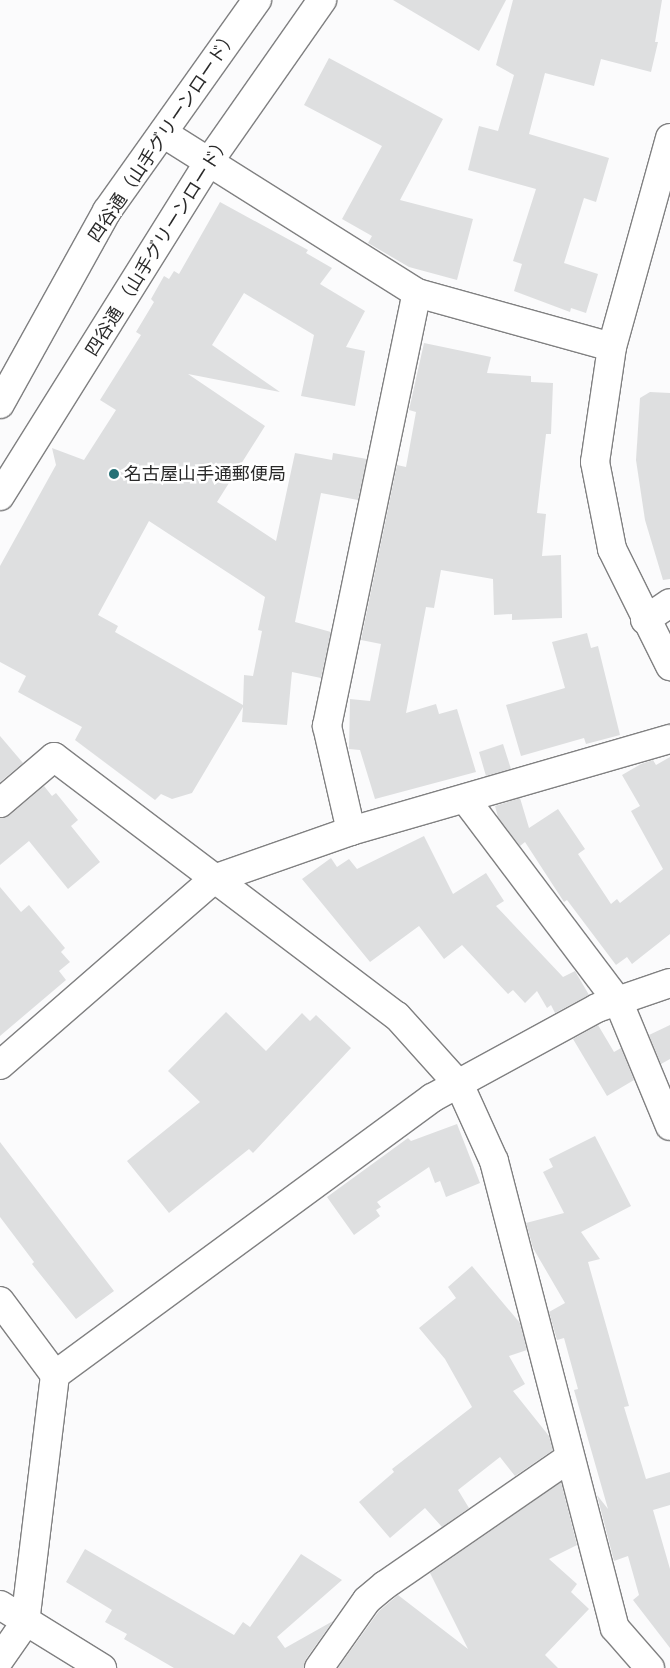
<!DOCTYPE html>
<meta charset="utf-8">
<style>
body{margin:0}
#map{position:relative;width:670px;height:1668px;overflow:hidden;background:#fbfbfc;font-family:"DM Sans","Noto Sans JP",sans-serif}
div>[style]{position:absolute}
.building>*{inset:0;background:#dedfe0}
.roads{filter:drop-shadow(1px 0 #808081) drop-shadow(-1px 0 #808081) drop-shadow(0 1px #808081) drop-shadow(0 -1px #808081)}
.minor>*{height:28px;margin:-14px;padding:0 14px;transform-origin:14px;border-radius:14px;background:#fff}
.dots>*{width:14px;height:14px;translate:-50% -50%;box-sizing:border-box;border:2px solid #fff;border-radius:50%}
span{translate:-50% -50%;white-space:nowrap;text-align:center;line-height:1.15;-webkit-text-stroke:5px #fff;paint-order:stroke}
.street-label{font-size:18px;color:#2a2a2a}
.poi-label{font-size:18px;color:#2a2a2a}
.left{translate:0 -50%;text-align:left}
</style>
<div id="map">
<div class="building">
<i style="clip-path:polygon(393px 0,506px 0,479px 51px)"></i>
<i style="clip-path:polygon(513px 0,662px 0,655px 42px,658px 42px,651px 72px,601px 59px,594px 86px,545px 73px,529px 134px,609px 158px,596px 202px,584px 198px,564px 263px,598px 274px,586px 313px,571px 308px,570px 312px,514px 291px,522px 264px,513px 261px,536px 189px,468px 170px,479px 126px,498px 131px,514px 75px,496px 65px)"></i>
<i style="clip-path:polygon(329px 58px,443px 119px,400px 200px,473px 219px,457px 280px,409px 267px,368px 243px,372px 236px,342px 219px,382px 146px,304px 105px)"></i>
<i style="clip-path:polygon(evenodd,220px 202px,308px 250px,306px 253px,332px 268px,320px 284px,365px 311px,346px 347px,365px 351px,355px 406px,301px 396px,314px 335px,244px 293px,212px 345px,280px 392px,188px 374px,265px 426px,217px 502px,276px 541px,295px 453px,332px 460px,333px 453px,367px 459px,358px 500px,321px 493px,295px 622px,331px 632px,321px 678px,292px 672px,287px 725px,242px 722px,243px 707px,192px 793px,172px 799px,161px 794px,155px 800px,75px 740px,82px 727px,18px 692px,26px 676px,0 662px,0 566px,56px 465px,52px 448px,84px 460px,116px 410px,100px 400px,141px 335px,136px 332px,154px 302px,151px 299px,164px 276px,169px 279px,174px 271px,179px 274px,220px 202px,149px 521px,265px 597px,258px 630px,262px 631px,253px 676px,244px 675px,243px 705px,115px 632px,118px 626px,98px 615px,149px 521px)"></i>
<i style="clip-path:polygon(424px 343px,491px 357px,487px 373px,531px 376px,531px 382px,553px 383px,551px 434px,546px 434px,537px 513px,546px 514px,542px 556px,561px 555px,562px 618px,512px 620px,512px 614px,494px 615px,493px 579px,441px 570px,434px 608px,426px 607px,406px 713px,436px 704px,439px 714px,457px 709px,476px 772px,375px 799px,360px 750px,349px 749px,350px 699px,370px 701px,381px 644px,361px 640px,397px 465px,406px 467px,416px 412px,409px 410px)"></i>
<i style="clip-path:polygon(650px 392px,670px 393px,670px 579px,663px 580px,645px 520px,636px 460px,640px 398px)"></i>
<i style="clip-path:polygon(587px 633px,591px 648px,598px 646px,620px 735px,586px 744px,584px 738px,521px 756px,506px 705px,565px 688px,552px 642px)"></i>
<i style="clip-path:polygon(0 736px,23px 763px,0 782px)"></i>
<i style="clip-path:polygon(503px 744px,511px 769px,486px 776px,479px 752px)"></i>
<i style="clip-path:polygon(670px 757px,670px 934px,632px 964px,627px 957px,616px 965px,567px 900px,564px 902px,525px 842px,520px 846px,498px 817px,495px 806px,520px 798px,529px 828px,558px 809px,585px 849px,578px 854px,611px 904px,617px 899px,620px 903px,663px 869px,631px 811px,640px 806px,622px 775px,641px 764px,653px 760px,656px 765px)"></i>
<i style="clip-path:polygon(44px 786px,52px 796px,56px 793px,78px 820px,71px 826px,100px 862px,68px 889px,29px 841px,0 865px,0 818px,10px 815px)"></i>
<i style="clip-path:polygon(424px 836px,453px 894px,486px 873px,504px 901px,496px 906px,563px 977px,575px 971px,589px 995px,555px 1013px,551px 1005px,547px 1008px,537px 991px,525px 1003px,513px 990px,508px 994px,462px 945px,444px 959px,419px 926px,370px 962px,302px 879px,331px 858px,337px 867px,349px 859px,357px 869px)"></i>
<i style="clip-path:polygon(0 887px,21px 912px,29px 905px,65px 948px,61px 952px,70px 962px,59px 971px,66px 980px,0 1036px)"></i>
<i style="clip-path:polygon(226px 1012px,266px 1051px,302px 1013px,310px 1021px,316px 1015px,351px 1048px,253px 1153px,249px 1149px,169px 1213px,127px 1161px,200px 1102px,168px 1071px)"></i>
<i style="clip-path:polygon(598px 1025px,614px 1052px,621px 1048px,634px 1080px,607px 1096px,573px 1039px)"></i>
<i style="clip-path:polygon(670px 1025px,670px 1059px,661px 1064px,649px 1035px)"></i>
<i style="clip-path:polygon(457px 1124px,480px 1183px,446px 1197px,440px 1181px,435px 1183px,429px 1167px,377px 1202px,381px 1207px,376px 1210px,380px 1216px,354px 1235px,327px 1197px,408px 1138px,411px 1141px)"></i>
<i style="clip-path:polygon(595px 1136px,631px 1206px,581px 1232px,600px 1259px,588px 1262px,629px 1406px,624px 1407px,646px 1479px,670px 1472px,670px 1505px,653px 1510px,670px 1569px,670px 1648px,633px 1600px,639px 1595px,628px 1556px,614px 1561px,597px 1495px,608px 1509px,574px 1390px,578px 1389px,564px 1338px,557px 1340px,549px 1312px,565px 1303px,533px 1248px,526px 1223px,564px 1213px,543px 1172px,553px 1167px,549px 1159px)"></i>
<i style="clip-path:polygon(0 1142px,114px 1291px,76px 1319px,32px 1264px,34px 1262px,0 1217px)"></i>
<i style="clip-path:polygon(472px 1266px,520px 1323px,527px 1350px,509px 1356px,525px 1384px,513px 1391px,549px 1436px,553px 1450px,515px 1476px,500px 1457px,458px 1490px,469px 1508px,442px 1527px,425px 1508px,390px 1538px,359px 1502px,394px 1472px,392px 1469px,472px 1407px,445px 1359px,419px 1328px,456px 1298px,448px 1287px)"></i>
<i style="clip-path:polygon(561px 1482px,577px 1545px,549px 1559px,577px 1584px,571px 1592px,589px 1609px,545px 1655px,558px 1668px,338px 1668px,379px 1611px,398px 1595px,468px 1649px,430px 1573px)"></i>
<i style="clip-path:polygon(85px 1549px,234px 1635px,243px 1622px,250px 1627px,301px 1554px,342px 1580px,277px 1637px,285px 1648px,333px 1621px,306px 1659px,304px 1668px,174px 1668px,124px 1639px,127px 1634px,105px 1622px,112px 1610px,66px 1582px)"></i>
</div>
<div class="roads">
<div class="minor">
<i style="left:163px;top:133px;width:300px;rotate:32.2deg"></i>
<i style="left:417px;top:293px;width:202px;rotate:15.5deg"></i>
<i style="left:670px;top:138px;width:217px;rotate:105.5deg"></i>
<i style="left:612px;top:347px;width:116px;rotate:98.4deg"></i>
<i style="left:595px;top:462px;width:89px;rotate:78.9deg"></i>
<i style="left:612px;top:549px;width:131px;rotate:63.6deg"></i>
<i style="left:0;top:404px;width:221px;rotate:-61deg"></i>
<i style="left:107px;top:211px;width:259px;rotate:-54.6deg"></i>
<i style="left:0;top:496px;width:393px;rotate:-58deg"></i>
<i style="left:208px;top:163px;width:199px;rotate:-55deg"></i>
<i style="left:645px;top:620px;width:30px;rotate:-34deg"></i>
<i style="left:466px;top:800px;width:254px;rotate:53deg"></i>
<i style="left:619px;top:1003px;width:133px;rotate:67.5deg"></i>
<i style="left:0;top:803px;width:71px;rotate:-40.4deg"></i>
<i style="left:54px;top:757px;width:430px;rotate:37.1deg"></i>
<i style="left:397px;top:1016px;width:94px;rotate:48deg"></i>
<i style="left:460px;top:1086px;width:82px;rotate:65.6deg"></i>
<i style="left:494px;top:1161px;width:482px;rotate:75.5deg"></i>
<i style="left:615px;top:1628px;width:53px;rotate:48.8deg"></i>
<i style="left:351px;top:831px;width:108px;rotate:-102.9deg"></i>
<i style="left:327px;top:726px;width:442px;rotate:-78.3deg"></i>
<i style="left:0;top:1065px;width:284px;rotate:-41deg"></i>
<i style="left:214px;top:879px;width:145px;rotate:-19.3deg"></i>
<i style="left:351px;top:831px;width:332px;rotate:-16.1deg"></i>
<i style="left:0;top:1301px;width:92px;rotate:53.4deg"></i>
<i style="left:55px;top:1375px;width:250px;rotate:96.9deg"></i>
<i style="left:25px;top:1623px;width:44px;rotate:124.8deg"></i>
<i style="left:55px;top:1375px;width:468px;rotate:-36.3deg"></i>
<i style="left:432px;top:1098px;width:188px;rotate:-28.6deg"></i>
<i style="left:597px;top:1008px;width:77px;rotate:-18.9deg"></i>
<i style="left:0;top:1605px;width:120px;rotate:31.7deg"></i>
<i style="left:319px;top:1668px;width:83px;rotate:-54.8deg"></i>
<i style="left:367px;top:1600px;width:23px;rotate:-40deg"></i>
<i style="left:385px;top:1585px;width:224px;rotate:-34.6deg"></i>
</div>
</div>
<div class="dots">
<i style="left:114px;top:474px;background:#267176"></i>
</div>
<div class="street-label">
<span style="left:163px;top:136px;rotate:-56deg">四谷通（山手グリーンロード）</span>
<span style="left:158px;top:246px;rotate:-58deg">四谷通 （山手グリーンロード）</span>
</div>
<div class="poi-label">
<span class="left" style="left:124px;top:474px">名古屋山手通郵便局</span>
</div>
</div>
